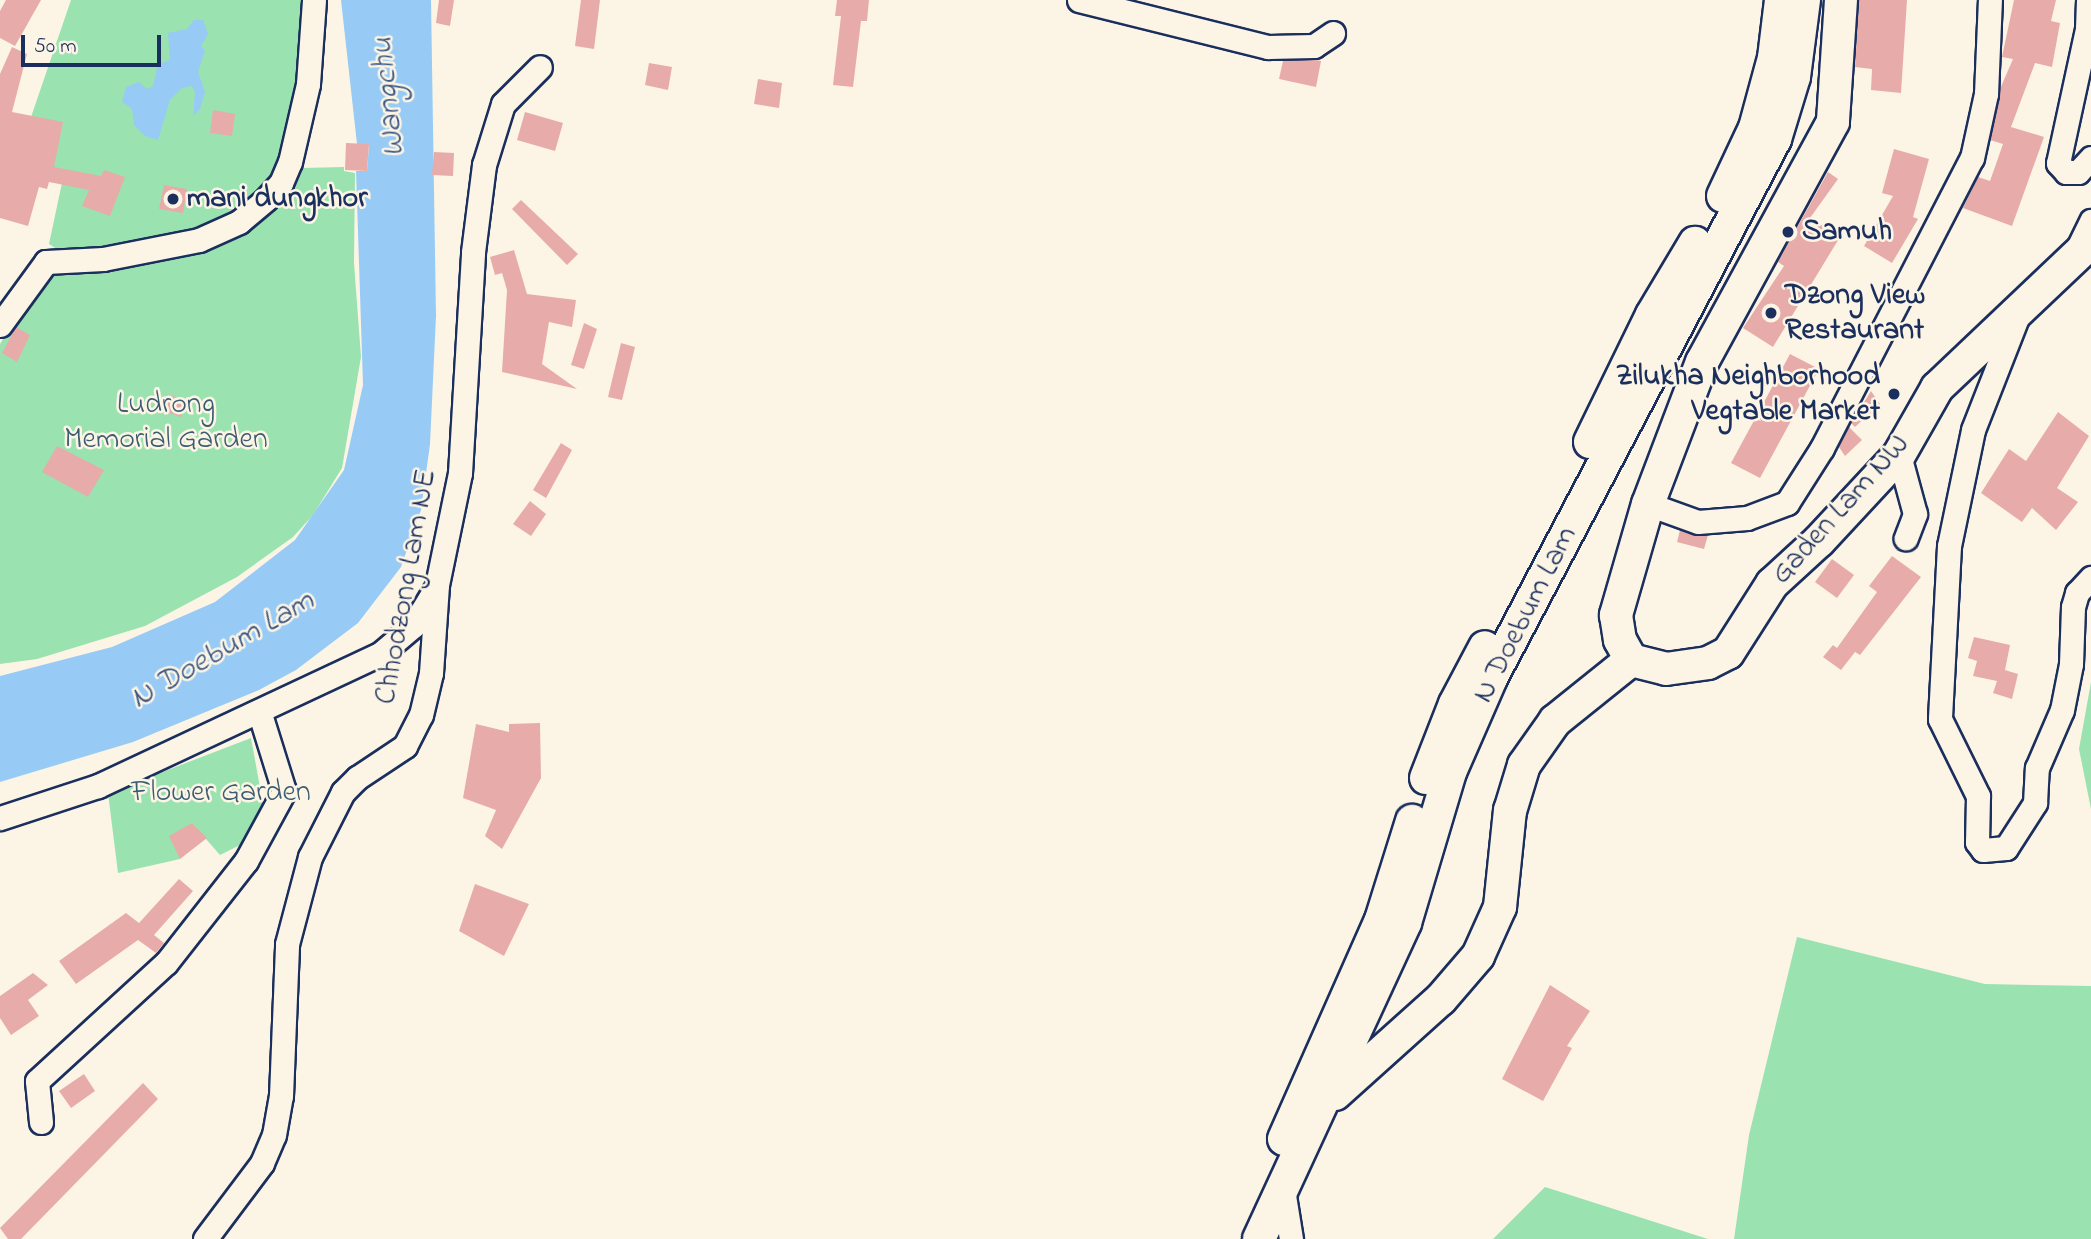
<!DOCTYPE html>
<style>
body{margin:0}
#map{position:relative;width:2091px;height:1239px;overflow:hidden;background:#fcf5e5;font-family:"Indie Flower",sans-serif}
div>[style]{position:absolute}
.green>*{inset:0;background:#9ae2b0}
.water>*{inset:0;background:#97cbf5}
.building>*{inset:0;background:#e7aca9}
.roads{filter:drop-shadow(2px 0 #1b2f5e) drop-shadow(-2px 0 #1b2f5e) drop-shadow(0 2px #1b2f5e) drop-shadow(0 -2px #1b2f5e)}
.minor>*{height:23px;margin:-11.5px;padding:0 11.5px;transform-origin:11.5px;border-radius:11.5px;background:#fcf5e5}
.secondary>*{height:32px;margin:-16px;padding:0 16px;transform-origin:16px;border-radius:16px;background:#fcf5e5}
.dots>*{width:19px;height:19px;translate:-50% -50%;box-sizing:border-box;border:4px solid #fcf5e5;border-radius:50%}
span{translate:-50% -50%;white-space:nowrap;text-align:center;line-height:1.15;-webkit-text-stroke:5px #fcf5e5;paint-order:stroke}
.poi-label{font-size:30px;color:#1b2f5e;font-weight:700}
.left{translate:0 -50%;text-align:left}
.right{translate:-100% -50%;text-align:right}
.park-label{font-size:30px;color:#3b5c72}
.street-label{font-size:30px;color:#1b2f5e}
.water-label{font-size:32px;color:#3a5684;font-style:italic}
.scale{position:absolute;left:21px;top:35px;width:140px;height:32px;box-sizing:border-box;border:4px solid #1b2f5e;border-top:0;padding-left:9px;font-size:21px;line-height:24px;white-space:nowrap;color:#1b2f5e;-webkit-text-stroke:5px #fcf5e5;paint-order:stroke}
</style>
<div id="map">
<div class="green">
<i style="clip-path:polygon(71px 0,309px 0,300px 80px,285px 156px,269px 188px,205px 233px,65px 254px,49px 244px,63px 178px,16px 161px)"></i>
<i style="clip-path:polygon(344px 167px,344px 171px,355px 173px,354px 263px,361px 357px,342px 468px,313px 515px,293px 537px,237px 577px,145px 626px,37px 659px,0 664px,0 344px,48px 265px,152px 256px,288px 188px,302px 168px)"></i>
<i style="clip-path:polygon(2091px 682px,2091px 809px,2079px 749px)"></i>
<i style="clip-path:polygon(251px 738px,268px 831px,220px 855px,192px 823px,180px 859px,118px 873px,108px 793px)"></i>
<i style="clip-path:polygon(1797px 937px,1985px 984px,2091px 986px,2091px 1239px,1734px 1239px,1749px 1135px)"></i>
<i style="clip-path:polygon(1545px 1187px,1708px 1239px,1493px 1239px)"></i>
</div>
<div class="water">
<i style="clip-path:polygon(341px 0,431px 0,436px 316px,430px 444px,421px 510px,401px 567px,358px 623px,296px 670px,259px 690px,133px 742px,0 782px,0 676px,112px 647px,215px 602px,295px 540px,344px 470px,363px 385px,356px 171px,367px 171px,369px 145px,357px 144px)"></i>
<i style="clip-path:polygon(194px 20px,203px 20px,208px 34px,201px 46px,205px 51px,198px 72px,205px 92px,200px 109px,193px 116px,195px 92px,192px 86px,182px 88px,170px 100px,158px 140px,145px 136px,134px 125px,132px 109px,122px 102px,126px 87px,139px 82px,147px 89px,153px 86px,158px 64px,170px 60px,168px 33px,187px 29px)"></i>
</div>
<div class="building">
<i style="clip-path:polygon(6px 0,41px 0,15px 46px,0 38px,0 11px)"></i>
<i style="clip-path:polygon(439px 0,454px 0,450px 26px,436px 23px)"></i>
<i style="clip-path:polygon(581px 0,600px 0,594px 49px,575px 46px)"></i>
<i style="clip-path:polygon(837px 0,869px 0,867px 21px,861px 21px,853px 87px,833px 85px,841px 16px,835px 16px)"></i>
<i style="clip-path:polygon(1859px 0,1907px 0,1901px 93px,1871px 90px,1872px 69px,1855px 67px)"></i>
<i style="clip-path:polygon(2014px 0,2056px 0,2051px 21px,2060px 23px,2052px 67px,2035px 63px,2011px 127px,2044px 137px,2012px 226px,1963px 208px,1978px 177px,1990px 181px,2003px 144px,1990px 140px,2000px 89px,2013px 59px,2002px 57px)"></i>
<i style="clip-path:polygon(12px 47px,27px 54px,12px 112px,63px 122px,54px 167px,101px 176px,104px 170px,125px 177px,110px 216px,82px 206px,89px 190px,49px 182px,47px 189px,39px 187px,28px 226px,0 218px,0 74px)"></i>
<i style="clip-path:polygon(1316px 60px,1321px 61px,1316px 87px,1279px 79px,1283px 61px)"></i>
<i style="clip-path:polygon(649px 63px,672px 67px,668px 90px,645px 85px)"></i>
<i style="clip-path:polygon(758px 79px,782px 83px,779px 108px,754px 104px)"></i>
<i style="clip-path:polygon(213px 110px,235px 114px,232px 136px,210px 133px)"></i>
<i style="clip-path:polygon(525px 112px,563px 123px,555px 151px,517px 140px)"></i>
<i style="clip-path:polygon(346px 143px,369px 144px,367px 171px,345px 170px)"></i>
<i style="clip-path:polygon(1894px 149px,1929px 159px,1913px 217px,1918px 219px,1892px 263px,1864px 246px,1893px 196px,1882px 193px)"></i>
<i style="clip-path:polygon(434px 152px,454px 153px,453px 176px,432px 175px)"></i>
<i style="clip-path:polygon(1828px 172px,1838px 179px,1810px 218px,1840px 237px,1773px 347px,1743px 328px,1784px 266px,1778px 262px)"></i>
<i style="clip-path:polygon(164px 185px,187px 189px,183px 213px,159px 209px)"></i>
<i style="clip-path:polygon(521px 200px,578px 254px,567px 265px,512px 209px)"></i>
<i style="clip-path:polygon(514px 250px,527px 294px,576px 300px,572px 327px,549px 322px,542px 364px,577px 389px,502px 372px,507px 290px,502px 273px,495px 275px,490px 257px)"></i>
<i style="clip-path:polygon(584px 323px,597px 329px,584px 369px,571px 365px)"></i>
<i style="clip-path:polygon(16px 327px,30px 335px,17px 362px,2px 353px)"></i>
<i style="clip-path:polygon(621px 343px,635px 347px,622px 400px,608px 397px)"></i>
<i style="clip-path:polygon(1790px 354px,1819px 369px,1760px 478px,1731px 463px)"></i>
<i style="clip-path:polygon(1871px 391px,1880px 404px,1855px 427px,1851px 423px)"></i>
<i style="clip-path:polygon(167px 394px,187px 401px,181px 417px,161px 410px)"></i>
<i style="clip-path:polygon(2058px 412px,2089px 436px,2057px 488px,2078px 502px,2056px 530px,2032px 508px,2022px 522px,1981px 493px,2009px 449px,2026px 461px)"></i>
<i style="clip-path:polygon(1849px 427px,1862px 440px,1845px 456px,1839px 447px)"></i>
<i style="clip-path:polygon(561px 443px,572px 450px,546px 498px,533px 490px)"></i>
<i style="clip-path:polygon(57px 446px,104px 470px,88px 497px,42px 472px)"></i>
<i style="clip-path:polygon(530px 501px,546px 514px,531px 536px,513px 524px)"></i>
<i style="clip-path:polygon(1680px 530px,1708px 535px,1704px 549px,1677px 542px)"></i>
<i style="clip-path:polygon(1892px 556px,1921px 577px,1860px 655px,1855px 652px,1841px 670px,1823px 657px,1833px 645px,1837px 648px,1877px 592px,1869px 586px)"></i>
<i style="clip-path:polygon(1832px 559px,1854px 575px,1837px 598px,1815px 582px)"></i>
<i style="clip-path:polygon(1974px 637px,2010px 645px,2005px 670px,2018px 674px,2012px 699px,1993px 693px,1997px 681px,1973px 676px,1977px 661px,1968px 658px)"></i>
<i style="clip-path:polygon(540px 723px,541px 778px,502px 849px,485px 836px,496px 810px,463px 798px,476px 724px,509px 732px,509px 724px)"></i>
<i style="clip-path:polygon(192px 823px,207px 838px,180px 859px,169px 836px)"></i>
<i style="clip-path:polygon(179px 879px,193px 891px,154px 935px,164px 943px,156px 953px,138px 940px,76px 984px,59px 961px,126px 913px,139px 923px)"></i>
<i style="clip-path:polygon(475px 884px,529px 904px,504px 956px,459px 931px)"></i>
<i style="clip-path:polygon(33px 973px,48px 985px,28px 1000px,39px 1016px,11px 1035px,0 1018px,0 996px)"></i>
<i style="clip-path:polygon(1550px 985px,1590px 1011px,1567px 1046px,1572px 1048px,1543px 1101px,1502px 1079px)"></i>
<i style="clip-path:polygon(84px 1074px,95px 1091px,71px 1108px,59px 1091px)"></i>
<i style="clip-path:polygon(143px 1083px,158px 1099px,21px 1239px,8px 1239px,0 1228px)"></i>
</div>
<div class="roads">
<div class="minor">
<i style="left:1079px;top:0;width:195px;rotate:14deg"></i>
<i style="left:1268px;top:47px;width:46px;rotate:-1.2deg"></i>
<i style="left:1314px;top:46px;width:23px;rotate:-34deg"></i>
<i style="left:2088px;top:0;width:29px;rotate:92deg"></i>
<i style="left:2087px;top:29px;width:137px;rotate:102.2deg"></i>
<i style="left:2058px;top:163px;width:12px;rotate:48deg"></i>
<i style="left:2066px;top:172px;width:12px"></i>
<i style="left:2078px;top:172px;width:19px;rotate:-47deg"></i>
<i style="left:2075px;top:254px;width:37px;rotate:-64deg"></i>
<i style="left:2018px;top:315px;width:123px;rotate:111.4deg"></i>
<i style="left:1973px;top:430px;width:118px;rotate:101.7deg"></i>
<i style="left:1949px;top:546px;width:173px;rotate:93deg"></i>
<i style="left:1940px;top:719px;width:86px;rotate:63.7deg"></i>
<i style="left:1978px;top:796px;width:46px;rotate:91.2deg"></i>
<i style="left:1977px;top:842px;width:10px;rotate:53deg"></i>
<i style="left:1983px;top:850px;width:23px;rotate:-5deg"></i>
<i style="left:2006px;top:848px;width:54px;rotate:-57.2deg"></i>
<i style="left:2035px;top:803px;width:35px;rotate:-87deg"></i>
<i style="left:2037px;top:768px;width:63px;rotate:-66.7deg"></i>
<i style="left:2062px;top:710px;width:47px;rotate:-78.9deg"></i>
<i style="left:2071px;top:664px;width:57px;rotate:-88deg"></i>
<i style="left:2073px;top:607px;width:15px;rotate:-74deg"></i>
<i style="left:2077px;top:593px;width:21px;rotate:-47deg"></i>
<i style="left:0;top:325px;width:78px;rotate:-53.9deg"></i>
<i style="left:46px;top:262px;width:57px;rotate:-3deg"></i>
<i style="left:103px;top:259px;width:98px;rotate:-11.2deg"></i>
<i style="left:199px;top:240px;width:44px;rotate:-24.2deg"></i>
<i style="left:239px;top:222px;width:35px;rotate:-40deg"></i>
<i style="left:266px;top:199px;width:22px;rotate:-47deg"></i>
<i style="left:281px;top:183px;width:23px;rotate:-67deg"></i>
<i style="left:290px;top:162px;width:80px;rotate:-77deg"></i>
<i style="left:308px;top:84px;width:84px;rotate:-85.9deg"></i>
<i style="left:1899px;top:455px;width:61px;rotate:74.8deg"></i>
<i style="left:1915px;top:514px;width:26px;rotate:111deg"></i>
<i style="left:1648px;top:504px;width:53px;rotate:19.8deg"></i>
<i style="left:1698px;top:522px;width:49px;rotate:-4.7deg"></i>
<i style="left:1747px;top:518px;width:43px;rotate:-20.6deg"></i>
<i style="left:1787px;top:503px;width:65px;rotate:-57.5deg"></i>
<i style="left:1822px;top:448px;width:326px;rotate:-62.7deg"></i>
<i style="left:1972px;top:158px;width:66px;rotate:-77.7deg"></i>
<i style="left:1986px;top:94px;width:94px;rotate:-87.6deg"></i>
<i style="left:0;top:818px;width:103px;rotate:-18.1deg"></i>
<i style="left:98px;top:786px;width:311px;rotate:-25.1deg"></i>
<i style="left:380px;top:654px;width:43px;rotate:-40.3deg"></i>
<i style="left:413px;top:626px;width:41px;rotate:-59deg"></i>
<i style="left:41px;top:1122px;width:41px;rotate:-95.6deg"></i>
<i style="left:37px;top:1081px;width:175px;rotate:-42.5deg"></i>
<i style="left:166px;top:963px;width:130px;rotate:-51.9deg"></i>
<i style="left:246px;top:861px;width:80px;rotate:-61.5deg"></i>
<i style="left:284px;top:791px;width:81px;rotate:-107.3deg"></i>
<i style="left:1283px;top:1189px;width:51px;rotate:80.9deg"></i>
<i style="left:205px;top:1239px;width:95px;rotate:-53.1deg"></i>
<i style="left:262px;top:1163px;width:30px;rotate:-67deg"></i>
<i style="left:274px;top:1135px;width:40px;rotate:-80deg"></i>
<i style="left:281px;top:1096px;width:152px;rotate:-87.7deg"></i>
<i style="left:287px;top:944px;width:90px;rotate:-75.2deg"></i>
<i style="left:310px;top:857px;width:73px;rotate:-63.1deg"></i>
<i style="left:343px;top:792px;width:20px;rotate:-45deg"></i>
<i style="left:357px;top:778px;width:58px;rotate:-33.7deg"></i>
<i style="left:405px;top:746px;width:35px;rotate:-63deg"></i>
<i style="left:421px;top:715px;width:43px;rotate:-76.6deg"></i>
<i style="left:431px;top:673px;width:88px;rotate:-86.1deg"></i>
<i style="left:437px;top:585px;width:114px;rotate:-78.4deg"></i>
<i style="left:460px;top:473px;width:221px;rotate:-86.6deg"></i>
<i style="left:473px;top:252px;width:88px;rotate:-82.8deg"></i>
<i style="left:484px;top:165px;width:64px;rotate:-72.7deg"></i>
<i style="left:503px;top:104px;width:52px;rotate:-45deg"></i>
</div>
<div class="secondary">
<i style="left:1841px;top:0;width:122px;rotate:93.8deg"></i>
<i style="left:1833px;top:122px;width:273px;rotate:118.6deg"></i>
<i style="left:1702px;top:362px;width:152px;rotate:110.8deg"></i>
<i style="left:1648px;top:504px;width:116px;rotate:106.1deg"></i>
<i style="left:1616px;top:615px;width:25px;rotate:81deg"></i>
<i style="left:1620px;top:640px;width:23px;rotate:61deg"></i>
<i style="left:1631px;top:660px;width:36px;rotate:14deg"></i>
<i style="left:1666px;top:669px;width:42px;rotate:-8.1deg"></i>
<i style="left:1708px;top:663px;width:22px;rotate:-27deg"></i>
<i style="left:1728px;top:653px;width:82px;rotate:-57.5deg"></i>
<i style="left:1772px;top:584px;width:64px;rotate:-42.5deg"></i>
<i style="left:1819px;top:541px;width:117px;rotate:-47.1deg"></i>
<i style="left:1899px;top:455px;width:77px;rotate:-60.4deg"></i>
<i style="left:1937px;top:388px;width:212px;rotate:-43.5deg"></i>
<i style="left:1723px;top:196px;width:75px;rotate:-64.8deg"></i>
<i style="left:1755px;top:128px;width:73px;rotate:-74.8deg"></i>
<i style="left:1774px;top:58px;width:58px;rotate:-83.1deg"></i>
<i style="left:1590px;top:442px;width:141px;rotate:-64deg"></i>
<i style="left:1652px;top:315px;width:84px;rotate:-59.2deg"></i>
<i style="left:1426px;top:778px;width:79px;rotate:-68.6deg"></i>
<i style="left:1455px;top:704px;width:64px;rotate:-62.2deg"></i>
<i style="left:1335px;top:1094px;width:142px;rotate:-41.9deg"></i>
<i style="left:1441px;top:999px;width:57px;rotate:-49.3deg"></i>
<i style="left:1478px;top:956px;width:54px;rotate:-65.8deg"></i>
<i style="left:1500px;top:907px;width:97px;rotate:-84.1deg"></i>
<i style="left:1510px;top:811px;width:48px;rotate:-73.1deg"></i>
<i style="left:1524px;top:765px;width:54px;rotate:-54.8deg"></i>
<i style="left:1555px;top:721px;width:97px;rotate:-38.8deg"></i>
<i style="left:1284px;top:1139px;width:240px;rotate:-66.1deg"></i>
<i style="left:1381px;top:920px;width:104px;rotate:-72.6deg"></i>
<i style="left:1259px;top:1239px;width:348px;rotate:-65.2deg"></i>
<i style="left:1405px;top:923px;width:158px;rotate:-73.4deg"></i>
<i style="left:1450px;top:772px;width:105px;rotate:-66.4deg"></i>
<i style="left:1492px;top:676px;width:607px;rotate:-62.21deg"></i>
<i style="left:1775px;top:139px;width:65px;rotate:-73deg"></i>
<i style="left:1794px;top:77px;width:78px;rotate:-82.6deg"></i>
</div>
</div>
<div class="dots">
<i style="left:173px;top:199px;background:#1b2f5e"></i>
<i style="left:1788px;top:232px;background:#1b2f5e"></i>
<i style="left:1771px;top:313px;background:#1b2f5e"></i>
<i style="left:1894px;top:394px;background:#1b2f5e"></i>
</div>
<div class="poi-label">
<span class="left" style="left:187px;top:199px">mani dungkhor</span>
<span class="left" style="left:1802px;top:232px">Samuh</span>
<span class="left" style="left:1785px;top:313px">Dzong View<br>Restaurant</span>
<span class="right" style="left:1880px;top:394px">Zilukha Neighborhood<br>Vegtable Market</span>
</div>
<div class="park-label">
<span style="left:166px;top:422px">Ludrong<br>Memorial Garden</span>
<span style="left:221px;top:793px">Flower Garden</span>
</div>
<div class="street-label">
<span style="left:1841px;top:510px;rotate:-48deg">Gaden Lam NW</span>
<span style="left:407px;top:587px;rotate:-80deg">Chhodzong Lam NE</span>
<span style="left:1526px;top:615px;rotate:-63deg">N Doebum Lam</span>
</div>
<div class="water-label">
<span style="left:390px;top:97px;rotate:-96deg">Wangchu</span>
<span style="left:223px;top:651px;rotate:-30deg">N Doebum Lam</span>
</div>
<div class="scale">50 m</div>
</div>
